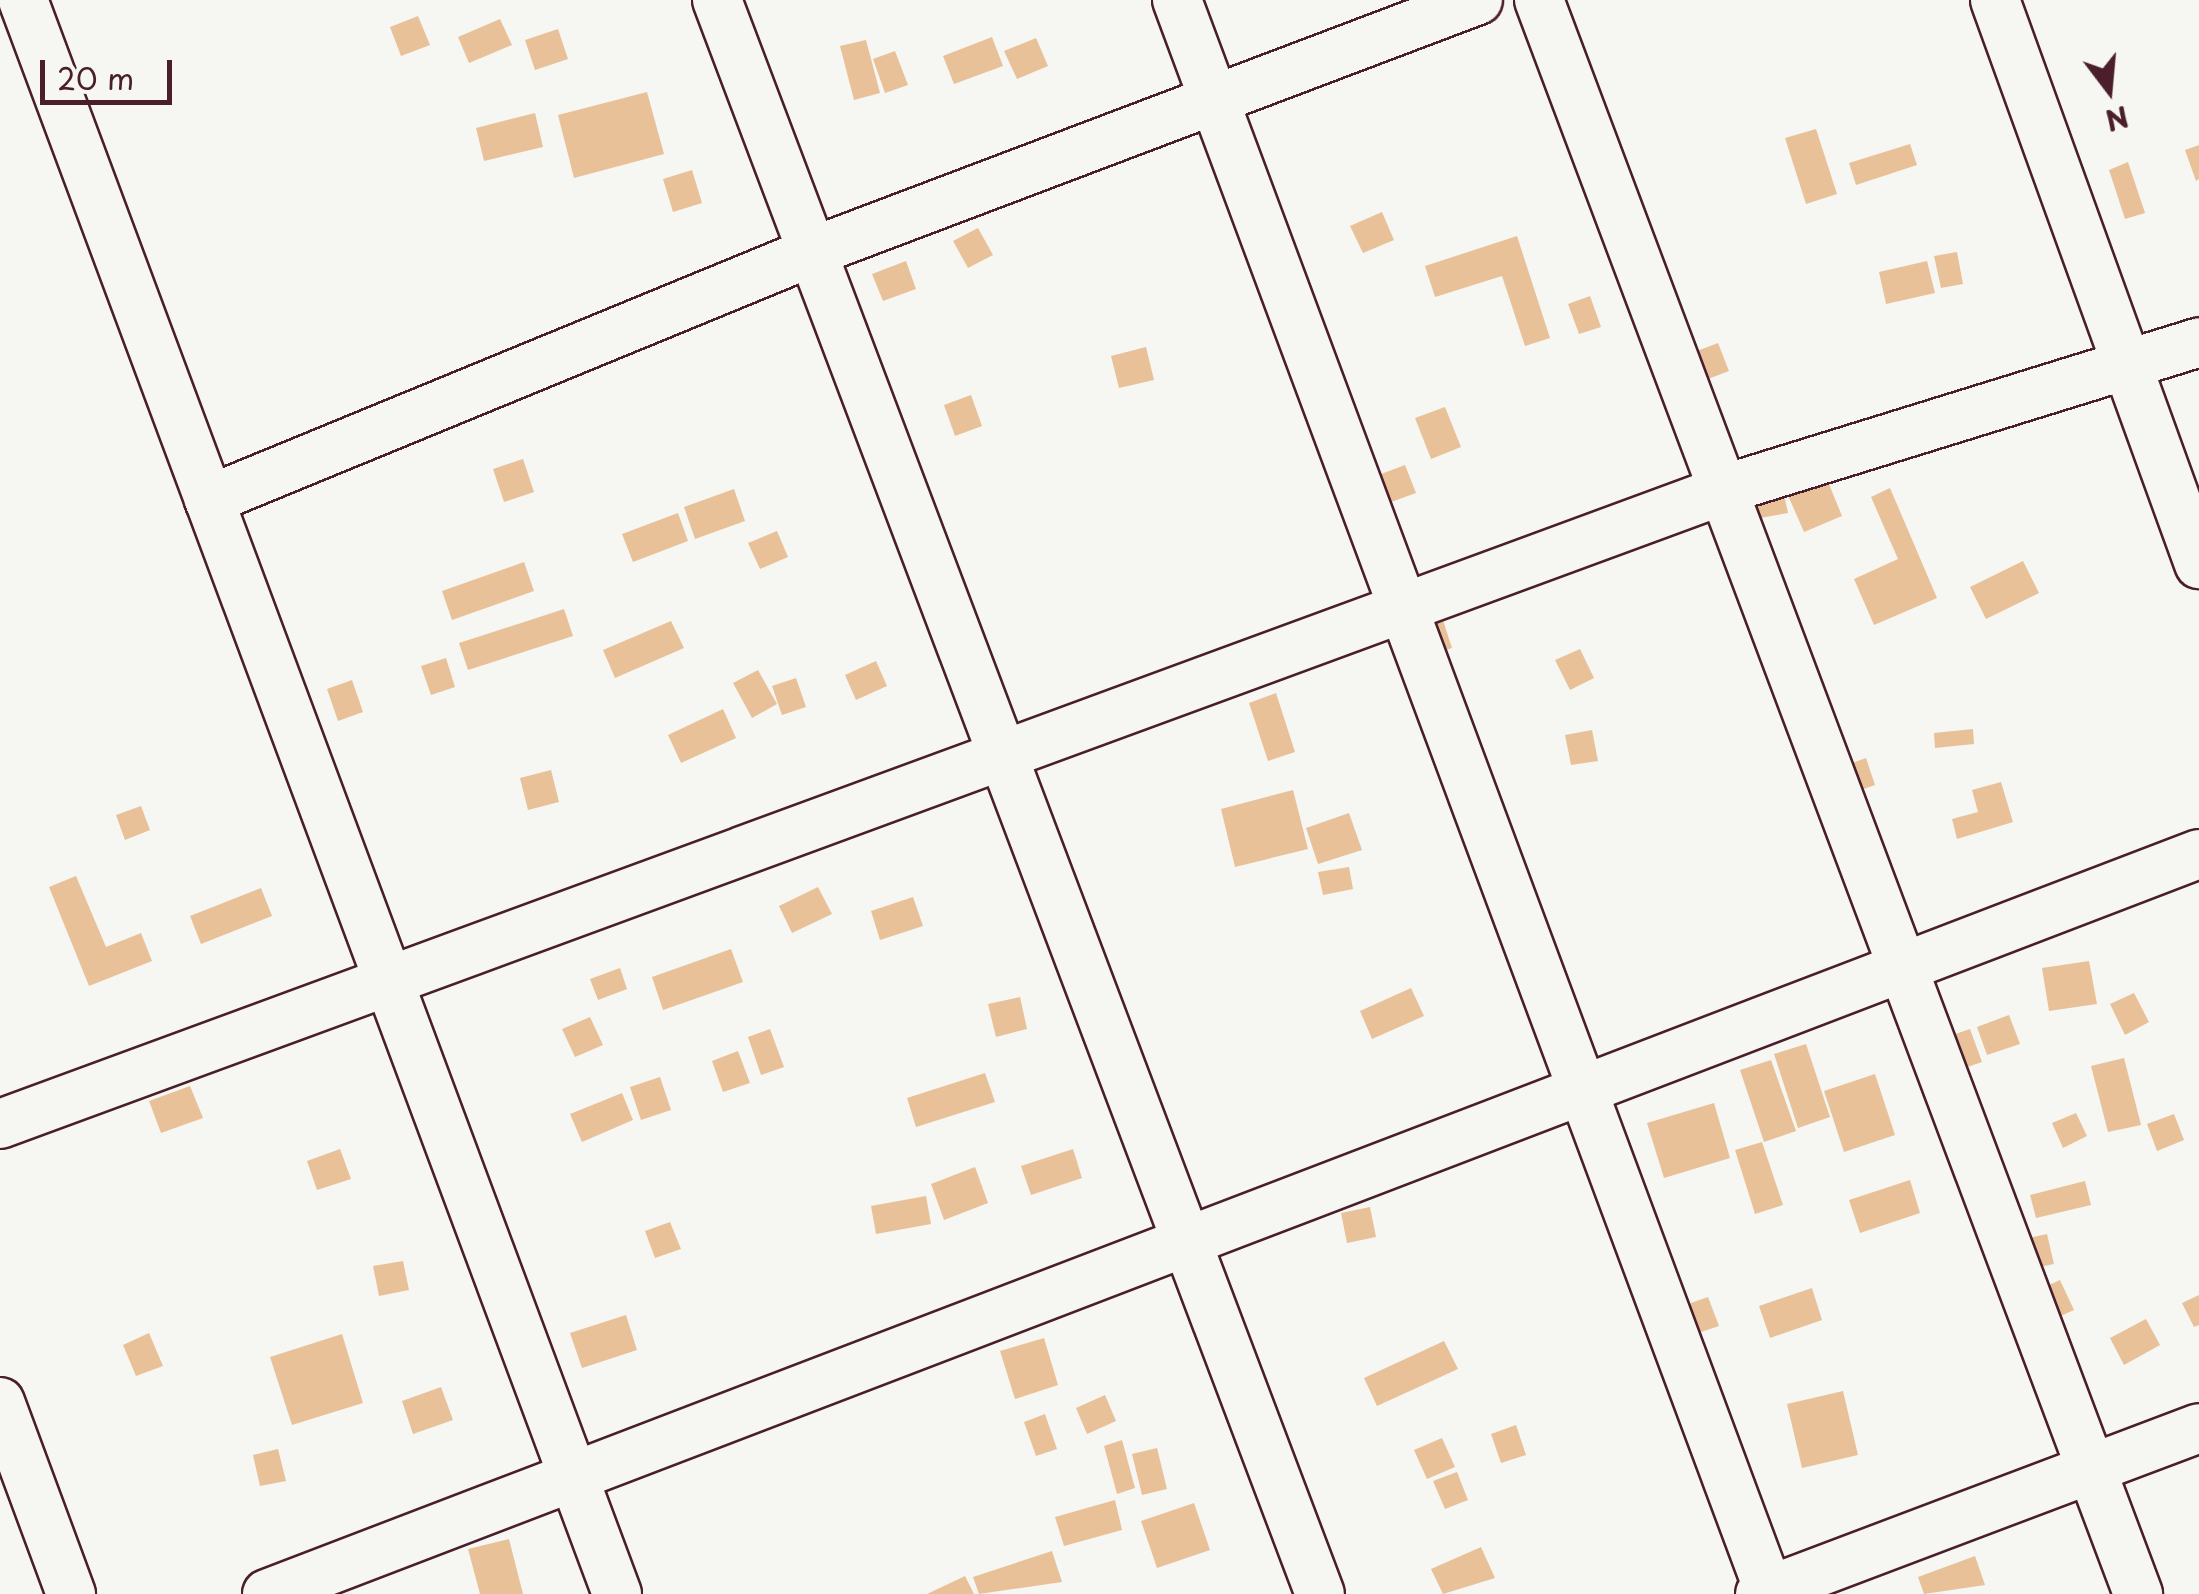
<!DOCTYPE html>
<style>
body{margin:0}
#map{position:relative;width:2199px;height:1594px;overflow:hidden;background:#f6f6f2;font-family:"Playpen Sans",sans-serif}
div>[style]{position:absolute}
.building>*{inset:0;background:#e9c199}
.roads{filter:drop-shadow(2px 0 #4a1f2b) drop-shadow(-2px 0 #4a1f2b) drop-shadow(0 2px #4a1f2b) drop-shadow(0 -2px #4a1f2b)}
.minor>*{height:48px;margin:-24px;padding:0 24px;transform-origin:24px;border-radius:24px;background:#f6f6f2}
span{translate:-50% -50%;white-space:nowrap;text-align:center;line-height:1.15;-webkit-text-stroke:10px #f6f6f2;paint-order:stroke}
.north{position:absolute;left:2059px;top:40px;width:100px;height:100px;-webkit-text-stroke:8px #f6f6f2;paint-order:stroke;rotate:164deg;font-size:28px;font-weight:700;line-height:40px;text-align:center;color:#4a1f2b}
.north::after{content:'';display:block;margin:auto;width:35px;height:45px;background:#4a1f2b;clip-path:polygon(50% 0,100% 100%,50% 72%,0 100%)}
.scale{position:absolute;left:40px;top:60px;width:132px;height:45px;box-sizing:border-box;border:5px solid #4a1f2b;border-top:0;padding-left:12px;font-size:30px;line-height:35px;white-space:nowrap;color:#4a1f2b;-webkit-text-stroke:8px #f6f6f2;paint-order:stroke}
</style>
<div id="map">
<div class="building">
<i style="clip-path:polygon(418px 16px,430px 45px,401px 56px,390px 27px)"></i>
<i style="clip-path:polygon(500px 19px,512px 45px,469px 63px,458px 37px)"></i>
<i style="clip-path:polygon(558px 29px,568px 59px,535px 70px,525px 40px)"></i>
<i style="clip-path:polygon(992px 37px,1003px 66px,954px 84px,943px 56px)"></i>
<i style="clip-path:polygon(1036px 38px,1048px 66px,1017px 79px,1004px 51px)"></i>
<i style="clip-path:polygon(866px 40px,880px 93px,854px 100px,840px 46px)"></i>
<i style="clip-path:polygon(895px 51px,908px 85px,885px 93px,873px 59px)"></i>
<i style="clip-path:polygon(647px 92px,664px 154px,574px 178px,558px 115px)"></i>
<i style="clip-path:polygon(535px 113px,543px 147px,484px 161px,476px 128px)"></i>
<i style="clip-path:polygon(1816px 129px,1837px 194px,1806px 204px,1785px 138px)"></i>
<i style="clip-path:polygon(1910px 144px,1917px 165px,1856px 185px,1849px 163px)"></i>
<i style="clip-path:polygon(2199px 145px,2199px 179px,2196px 181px,2185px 150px)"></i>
<i style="clip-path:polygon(2128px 162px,2145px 213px,2125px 219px,2109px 170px)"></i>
<i style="clip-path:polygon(692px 170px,702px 203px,673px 212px,663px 179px)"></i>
<i style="clip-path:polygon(1382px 212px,1394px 240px,1363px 253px,1350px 226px)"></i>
<i style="clip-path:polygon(978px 228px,993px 255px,968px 268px,953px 241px)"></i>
<i style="clip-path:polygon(1517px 236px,1550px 338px,1525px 346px,1502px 276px,1435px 297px,1425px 266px)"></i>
<i style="clip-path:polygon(1957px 252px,1963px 284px,1941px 288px,1934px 256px)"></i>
<i style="clip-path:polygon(906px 261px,916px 289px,883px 301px,872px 274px)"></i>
<i style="clip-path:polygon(1927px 261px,1935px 293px,1886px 304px,1879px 272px)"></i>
<i style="clip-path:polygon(1590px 296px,1601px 327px,1579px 334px,1568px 304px)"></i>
<i style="clip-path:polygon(1718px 343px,1729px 371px,1700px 382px,1689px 354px)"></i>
<i style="clip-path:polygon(1146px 347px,1154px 380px,1119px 388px,1111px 356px)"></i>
<i style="clip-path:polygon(971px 395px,982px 426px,955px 436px,944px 405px)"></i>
<i style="clip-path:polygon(1445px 407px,1461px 447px,1431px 459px,1415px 418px)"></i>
<i style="clip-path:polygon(523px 459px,534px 492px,504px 502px,493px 469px)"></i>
<i style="clip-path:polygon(1405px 465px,1416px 493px,1383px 505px,1373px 477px)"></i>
<i style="clip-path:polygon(1822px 467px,1842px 516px,1804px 532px,1783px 484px)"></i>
<i style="clip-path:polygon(1890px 488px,1937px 598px,1874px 625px,1854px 579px,1898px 559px,1871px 497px)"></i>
<i style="clip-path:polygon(734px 489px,745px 521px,695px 539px,684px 507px)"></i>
<i style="clip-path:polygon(1783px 490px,1788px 513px,1737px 522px,1733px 498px)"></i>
<i style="clip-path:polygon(678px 513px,688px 541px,633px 562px,622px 534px)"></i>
<i style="clip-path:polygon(777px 531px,788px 557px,760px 569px,748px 543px)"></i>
<i style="clip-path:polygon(2023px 561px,2039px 593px,1986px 619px,1970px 587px)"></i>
<i style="clip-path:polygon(524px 562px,534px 591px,452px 620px,442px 591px)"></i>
<i style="clip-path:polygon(564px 609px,573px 636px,468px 670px,459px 643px)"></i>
<i style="clip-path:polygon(1441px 614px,1452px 648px,1425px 657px,1413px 623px)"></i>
<i style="clip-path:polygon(671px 621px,684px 648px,615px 678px,603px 650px)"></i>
<i style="clip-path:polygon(1580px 649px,1594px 678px,1570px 690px,1555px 660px)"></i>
<i style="clip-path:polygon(446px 658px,455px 687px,431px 695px,421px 666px)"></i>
<i style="clip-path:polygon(876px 661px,887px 686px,856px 700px,845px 675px)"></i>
<i style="clip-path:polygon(758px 670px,777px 704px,752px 718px,733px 683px)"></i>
<i style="clip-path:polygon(796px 678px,806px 707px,782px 715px,772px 686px)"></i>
<i style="clip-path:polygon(352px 680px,363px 712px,338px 721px,327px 689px)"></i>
<i style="clip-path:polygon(1276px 693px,1295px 752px,1268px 761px,1249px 703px)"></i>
<i style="clip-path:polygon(723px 709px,736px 738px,681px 763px,668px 735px)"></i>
<i style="clip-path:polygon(1973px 729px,1974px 744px,1935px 748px,1934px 733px)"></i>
<i style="clip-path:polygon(1592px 730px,1598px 761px,1571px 765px,1565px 735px)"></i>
<i style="clip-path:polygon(1866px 758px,1875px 785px,1850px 794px,1841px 767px)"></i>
<i style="clip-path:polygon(551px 770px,559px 802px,528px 810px,520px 778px)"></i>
<i style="clip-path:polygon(2001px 782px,2013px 822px,1957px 839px,1952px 819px,1978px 812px,1972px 790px)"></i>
<i style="clip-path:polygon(1293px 790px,1308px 849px,1235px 867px,1221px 809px)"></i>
<i style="clip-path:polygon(141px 806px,150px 830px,125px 840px,116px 815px)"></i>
<i style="clip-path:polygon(1349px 813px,1362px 850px,1318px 864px,1306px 828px)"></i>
<i style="clip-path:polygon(1349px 867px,1353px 889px,1323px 895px,1318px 872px)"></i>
<i style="clip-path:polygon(76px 876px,106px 947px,141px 933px,152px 961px,89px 986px,49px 887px)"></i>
<i style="clip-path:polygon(818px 887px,832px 914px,792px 933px,779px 906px)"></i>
<i style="clip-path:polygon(261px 888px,272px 916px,201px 944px,190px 916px)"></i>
<i style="clip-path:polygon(913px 897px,923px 926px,880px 940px,871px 911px)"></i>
<i style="clip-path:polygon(731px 949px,743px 982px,663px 1010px,652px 977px)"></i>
<i style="clip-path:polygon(2089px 961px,2097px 1004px,2049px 1011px,2042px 968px)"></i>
<i style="clip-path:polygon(620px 968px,627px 989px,598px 1000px,590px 979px)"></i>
<i style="clip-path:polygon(1411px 988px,1424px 1016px,1372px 1039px,1360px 1011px)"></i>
<i style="clip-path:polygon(2134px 993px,2149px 1022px,2125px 1035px,2110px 1004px)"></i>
<i style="clip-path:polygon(1020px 997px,1027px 1029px,996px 1037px,988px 1004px)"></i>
<i style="clip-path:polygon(2009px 1015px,2020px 1044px,1987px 1055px,1977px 1027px)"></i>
<i style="clip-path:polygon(590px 1017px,603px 1045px,575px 1057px,562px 1029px)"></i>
<i style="clip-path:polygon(770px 1029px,784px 1067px,761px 1075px,748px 1037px)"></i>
<i style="clip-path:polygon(1970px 1029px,1982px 1062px,1947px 1074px,1935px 1041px)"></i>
<i style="clip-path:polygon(1806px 1044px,1830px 1117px,1798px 1128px,1774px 1054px)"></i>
<i style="clip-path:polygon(738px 1051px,750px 1083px,723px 1092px,712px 1061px)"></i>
<i style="clip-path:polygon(2124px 1058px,2141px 1125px,2108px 1132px,2091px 1066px)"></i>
<i style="clip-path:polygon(1771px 1060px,1796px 1131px,1764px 1142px,1740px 1070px)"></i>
<i style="clip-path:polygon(985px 1073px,995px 1102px,916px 1127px,907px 1098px)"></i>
<i style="clip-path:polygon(1875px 1074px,1895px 1135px,1844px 1152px,1824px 1091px)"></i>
<i style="clip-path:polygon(660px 1077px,671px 1110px,641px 1120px,630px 1087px)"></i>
<i style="clip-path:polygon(190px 1086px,203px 1118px,161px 1133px,149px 1101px)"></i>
<i style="clip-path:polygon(622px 1093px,633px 1120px,582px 1142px,570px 1114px)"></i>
<i style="clip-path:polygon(1714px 1103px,1730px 1158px,1664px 1178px,1647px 1123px)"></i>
<i style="clip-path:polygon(2076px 1113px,2087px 1136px,2063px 1148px,2052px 1123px)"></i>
<i style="clip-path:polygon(2174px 1114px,2184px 1140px,2157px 1151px,2147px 1124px)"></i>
<i style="clip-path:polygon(1762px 1142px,1783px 1205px,1755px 1214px,1735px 1150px)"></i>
<i style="clip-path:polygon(340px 1149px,351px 1179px,317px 1190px,307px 1161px)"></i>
<i style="clip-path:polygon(1073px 1149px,1082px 1178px,1031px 1195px,1021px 1166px)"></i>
<i style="clip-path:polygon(975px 1167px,988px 1203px,944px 1220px,931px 1184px)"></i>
<i style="clip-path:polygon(1910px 1180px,1920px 1213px,1860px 1233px,1849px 1200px)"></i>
<i style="clip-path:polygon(2085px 1181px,2091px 1205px,2036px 1218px,2030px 1195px)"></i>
<i style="clip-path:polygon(926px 1196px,931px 1224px,876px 1234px,871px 1206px)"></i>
<i style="clip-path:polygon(1370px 1207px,1376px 1237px,1347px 1243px,1341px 1213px)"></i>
<i style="clip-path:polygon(670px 1222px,681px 1249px,655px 1258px,645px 1231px)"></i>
<i style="clip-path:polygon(2047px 1234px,2054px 1264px,2025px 1270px,2019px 1240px)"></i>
<i style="clip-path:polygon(403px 1261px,409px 1290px,379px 1296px,373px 1266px)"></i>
<i style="clip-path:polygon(2060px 1280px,2074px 1310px,2040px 1325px,2027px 1295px)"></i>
<i style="clip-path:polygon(1812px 1288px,1822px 1320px,1770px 1338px,1759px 1306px)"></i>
<i style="clip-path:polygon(2199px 1295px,2199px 1325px,2194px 1327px,2182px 1303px)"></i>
<i style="clip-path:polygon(1708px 1297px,1719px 1326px,1695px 1334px,1685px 1305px)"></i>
<i style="clip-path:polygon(626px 1315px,637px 1350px,582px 1368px,570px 1333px)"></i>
<i style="clip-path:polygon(2146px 1319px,2160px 1345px,2124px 1365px,2110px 1338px)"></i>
<i style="clip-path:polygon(149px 1333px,163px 1366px,136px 1376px,123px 1345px)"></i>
<i style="clip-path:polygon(342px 1334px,363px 1403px,292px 1425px,270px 1357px)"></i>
<i style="clip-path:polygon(1044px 1338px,1058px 1385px,1015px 1399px,1000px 1351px)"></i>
<i style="clip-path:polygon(1444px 1341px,1458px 1369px,1377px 1406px,1364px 1378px)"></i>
<i style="clip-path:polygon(441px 1387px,453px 1420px,413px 1434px,402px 1401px)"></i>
<i style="clip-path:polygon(1843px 1391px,1858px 1455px,1802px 1468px,1787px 1404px)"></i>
<i style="clip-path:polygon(1105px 1395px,1116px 1421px,1087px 1434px,1076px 1408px)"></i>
<i style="clip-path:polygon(1045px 1414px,1057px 1449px,1036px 1456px,1024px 1422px)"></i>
<i style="clip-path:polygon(1516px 1425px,1526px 1455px,1501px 1463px,1491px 1434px)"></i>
<i style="clip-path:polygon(1442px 1438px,1455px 1467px,1427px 1479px,1414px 1450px)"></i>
<i style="clip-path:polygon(1122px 1440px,1135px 1488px,1117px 1494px,1104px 1446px)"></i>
<i style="clip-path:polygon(1157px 1448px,1167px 1489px,1142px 1495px,1132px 1454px)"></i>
<i style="clip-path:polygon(278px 1449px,286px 1481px,260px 1486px,253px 1455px)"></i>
<i style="clip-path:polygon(1457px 1472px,1468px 1500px,1445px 1509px,1433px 1481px)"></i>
<i style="clip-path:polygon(1115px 1500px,1122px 1530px,1064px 1546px,1055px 1517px)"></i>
<i style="clip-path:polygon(1194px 1503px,1210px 1550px,1157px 1568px,1141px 1521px)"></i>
<i style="clip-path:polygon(509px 1539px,523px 1594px,480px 1594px,468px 1549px)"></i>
<i style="clip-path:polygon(1481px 1547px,1495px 1578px,1443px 1594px,1431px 1569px)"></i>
<i style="clip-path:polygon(1052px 1551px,1062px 1582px,979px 1594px,973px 1577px)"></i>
<i style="clip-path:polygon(1975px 1556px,1985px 1585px,1924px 1594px,1918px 1577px)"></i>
<i style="clip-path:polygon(965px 1576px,974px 1594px,927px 1594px)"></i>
</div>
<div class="roads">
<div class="minor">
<i style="left:23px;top:0;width:1701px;rotate:69.56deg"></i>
<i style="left:717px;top:0;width:1704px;rotate:69.28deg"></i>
<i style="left:1177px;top:0;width:1701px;rotate:69.59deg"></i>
<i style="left:1539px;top:0;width:1703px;rotate:69.4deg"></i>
<i style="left:1995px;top:0;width:600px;rotate:70.11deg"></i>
<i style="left:209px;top:500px;width:652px;rotate:-22.36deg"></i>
<i style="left:812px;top:252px;width:712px;rotate:-20.73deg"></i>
<i style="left:0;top:1124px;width:1849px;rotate:-20.19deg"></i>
<i style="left:1735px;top:486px;width:486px;rotate:-17.2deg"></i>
<i style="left:0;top:1402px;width:205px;rotate:69.7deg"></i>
<i style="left:267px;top:1594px;width:2069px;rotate:-20.96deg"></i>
<i style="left:1760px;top:1594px;width:469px;rotate:-20.7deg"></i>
</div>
</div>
<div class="north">N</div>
<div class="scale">20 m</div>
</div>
